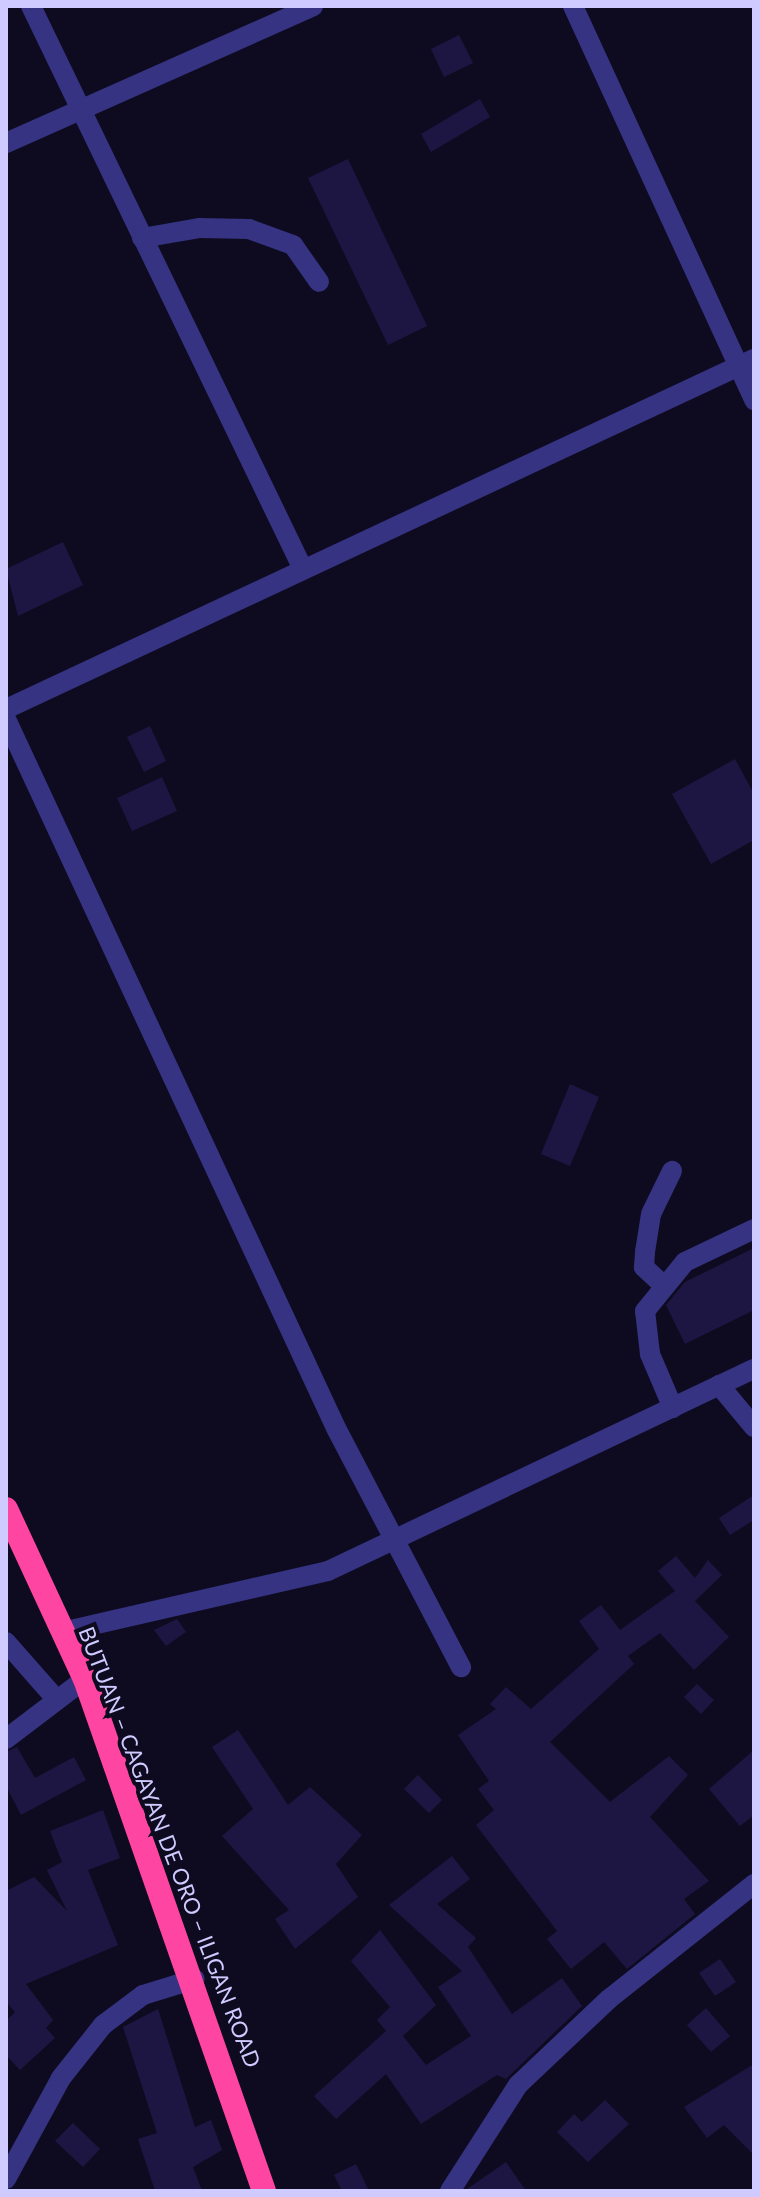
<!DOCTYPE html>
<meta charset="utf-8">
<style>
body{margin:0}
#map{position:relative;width:760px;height:2197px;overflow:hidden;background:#0e0b20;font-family:Lato,sans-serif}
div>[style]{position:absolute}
.building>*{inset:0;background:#1e1642}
.minor>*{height:20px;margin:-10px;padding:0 10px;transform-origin:10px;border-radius:10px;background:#353382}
.highway>*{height:24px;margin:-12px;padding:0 12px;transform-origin:12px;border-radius:12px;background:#ff45a2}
span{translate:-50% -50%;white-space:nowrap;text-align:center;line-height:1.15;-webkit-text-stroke:8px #0e0b20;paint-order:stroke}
.street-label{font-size:22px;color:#cfcaff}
.frame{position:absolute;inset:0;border:8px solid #cfcaff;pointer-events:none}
</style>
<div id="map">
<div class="building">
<i style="clip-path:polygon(459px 35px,473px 63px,444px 77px,431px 49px)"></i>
<i style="clip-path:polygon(480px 99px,490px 117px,431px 152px,421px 134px)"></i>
<i style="clip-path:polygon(348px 159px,427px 326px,388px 345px,308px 178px)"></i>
<i style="clip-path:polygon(63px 542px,83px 585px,18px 616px,6px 569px)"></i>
<i style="clip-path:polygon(150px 726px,166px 761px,144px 772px,127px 737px)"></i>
<i style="clip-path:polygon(735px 759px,754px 794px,754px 840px,711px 864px,672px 794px)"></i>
<i style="clip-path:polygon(162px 777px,177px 811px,132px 831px,117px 798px)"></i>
<i style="clip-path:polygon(570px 1084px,599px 1097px,570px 1166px,541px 1154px)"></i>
<i style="clip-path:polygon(754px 1248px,754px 1310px,685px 1344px,666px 1305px,685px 1282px)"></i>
<i style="clip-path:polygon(754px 1495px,754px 1520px,730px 1535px,719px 1518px)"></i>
<i style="clip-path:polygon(676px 1556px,695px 1578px,708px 1560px,722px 1575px,695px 1601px,729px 1637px,694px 1670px,660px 1633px,628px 1656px,634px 1664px,550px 1742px,610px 1802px,669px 1756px,688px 1775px,650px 1817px,709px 1881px,684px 1899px,695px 1914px,627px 1969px,604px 1942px,571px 1969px,547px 1939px,557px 1931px,476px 1825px,494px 1810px,478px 1789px,489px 1781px,458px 1735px,496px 1709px,490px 1704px,506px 1687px,531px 1709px,599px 1649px,579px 1621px,601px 1605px,620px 1630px,675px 1591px,658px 1571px)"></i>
<i style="clip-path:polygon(177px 1619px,186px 1632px,166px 1646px,154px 1630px)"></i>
<i style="clip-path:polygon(697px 1684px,714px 1700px,701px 1714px,684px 1697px)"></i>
<i style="clip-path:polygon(238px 1730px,288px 1805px,310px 1787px,362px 1835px,336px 1864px,358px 1897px,295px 1949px,275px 1919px,289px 1910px,222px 1836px,253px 1809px,212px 1747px)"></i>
<i style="clip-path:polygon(17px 1747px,35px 1778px,74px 1757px,86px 1780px,21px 1815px,6px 1786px,6px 1752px)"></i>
<i style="clip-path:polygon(754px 1750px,754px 1815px,740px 1826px,709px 1789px)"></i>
<i style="clip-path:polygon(418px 1775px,442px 1800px,429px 1813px,404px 1789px)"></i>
<i style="clip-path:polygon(103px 1810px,120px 1858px,88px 1870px,118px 1945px,26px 1984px,53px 2020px,46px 2028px,55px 2038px,20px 2070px,6px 2055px,6px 2021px,15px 2012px,6px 2002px,6px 1891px,34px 1877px,67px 1911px,47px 1870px,62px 1862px,50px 1831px)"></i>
<i style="clip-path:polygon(452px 1856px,470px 1879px,437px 1904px,476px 1938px,468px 1947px,512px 2014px,562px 1978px,582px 2006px,506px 2079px,497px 2075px,421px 2124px,386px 2074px,336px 2119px,314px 2096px,386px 2031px,377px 2020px,390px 2007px,351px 1961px,380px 1930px,436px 2005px,403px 2036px,426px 2065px,471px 2036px,438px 1987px,462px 1971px,389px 1905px)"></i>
<i style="clip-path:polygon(720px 1959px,736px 1982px,715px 1996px,699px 1973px)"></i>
<i style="clip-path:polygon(706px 2008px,730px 2036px,711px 2052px,687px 2025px)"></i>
<i style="clip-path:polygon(158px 2009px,195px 2127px,211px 2120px,222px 2150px,193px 2167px,202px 2191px,155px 2191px,138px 2139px,157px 2133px,123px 2027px)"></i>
<i style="clip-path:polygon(754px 2064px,754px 2155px,724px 2125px,707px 2138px,684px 2107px)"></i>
<i style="clip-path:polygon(605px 2100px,629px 2124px,588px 2162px,557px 2132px,574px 2114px,582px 2122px)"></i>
<i style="clip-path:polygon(73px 2123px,100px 2149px,83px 2167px,55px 2141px)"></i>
<i style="clip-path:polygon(506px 2162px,526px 2191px,465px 2191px,467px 2189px)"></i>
<i style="clip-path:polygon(356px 2164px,369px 2191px,342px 2191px,334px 2175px)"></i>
</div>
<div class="minor">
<i style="left:31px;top:6px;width:623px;rotate:64.22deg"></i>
<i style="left:573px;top:6px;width:434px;rotate:65.3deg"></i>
<i style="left:6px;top:143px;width:336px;rotate:-24deg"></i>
<i style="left:142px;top:238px;width:59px;rotate:-9.8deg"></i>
<i style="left:200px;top:228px;width:49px;rotate:1.2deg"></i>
<i style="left:249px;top:229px;width:47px;rotate:20deg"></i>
<i style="left:293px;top:245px;width:45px;rotate:54.9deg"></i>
<i style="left:6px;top:709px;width:826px;rotate:-25.08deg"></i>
<i style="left:6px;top:719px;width:782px;rotate:65.04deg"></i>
<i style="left:336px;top:1428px;width:270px;rotate:62.4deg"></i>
<i style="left:662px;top:1284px;width:25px;rotate:-137deg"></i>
<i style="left:644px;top:1267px;width:15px;rotate:-86deg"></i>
<i style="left:645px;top:1252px;width:38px;rotate:-81deg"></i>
<i style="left:651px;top:1214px;width:48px;rotate:-64deg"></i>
<i style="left:719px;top:1385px;width:55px;rotate:50.2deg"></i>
<i style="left:673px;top:1408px;width:59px;rotate:-113.1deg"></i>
<i style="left:650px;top:1354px;width:43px;rotate:-96.6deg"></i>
<i style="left:645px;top:1311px;width:63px;rotate:-50.8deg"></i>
<i style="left:685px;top:1262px;width:76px;rotate:-25.6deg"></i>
<i style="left:62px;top:1632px;width:273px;rotate:-12.9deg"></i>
<i style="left:328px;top:1571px;width:471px;rotate:-25.4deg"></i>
<i style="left:6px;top:1642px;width:76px;rotate:48.7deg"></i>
<i style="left:6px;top:1739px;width:99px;rotate:-37.2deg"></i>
<i style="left:6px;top:2179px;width:115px;rotate:-61.4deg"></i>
<i style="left:61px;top:2078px;width:68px;rotate:-51.6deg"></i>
<i style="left:103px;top:2025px;width:50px;rotate:-36.9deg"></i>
<i style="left:143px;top:1995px;width:54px;rotate:-17.1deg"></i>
<i style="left:450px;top:2191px;width:126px;rotate:-57.3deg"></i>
<i style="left:518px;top:2085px;width:125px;rotate:-43.4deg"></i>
<i style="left:609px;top:1999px;width:185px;rotate:-38.4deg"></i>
</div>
<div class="highway">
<i style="left:6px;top:1509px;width:187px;rotate:65.1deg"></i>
<i style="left:85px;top:1679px;width:542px;rotate:70.73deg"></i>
</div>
<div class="street-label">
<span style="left:170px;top:1847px;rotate:69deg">BUTUAN – CAGAYAN DE ORO – ILIGAN ROAD</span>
</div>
<div class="frame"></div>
</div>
